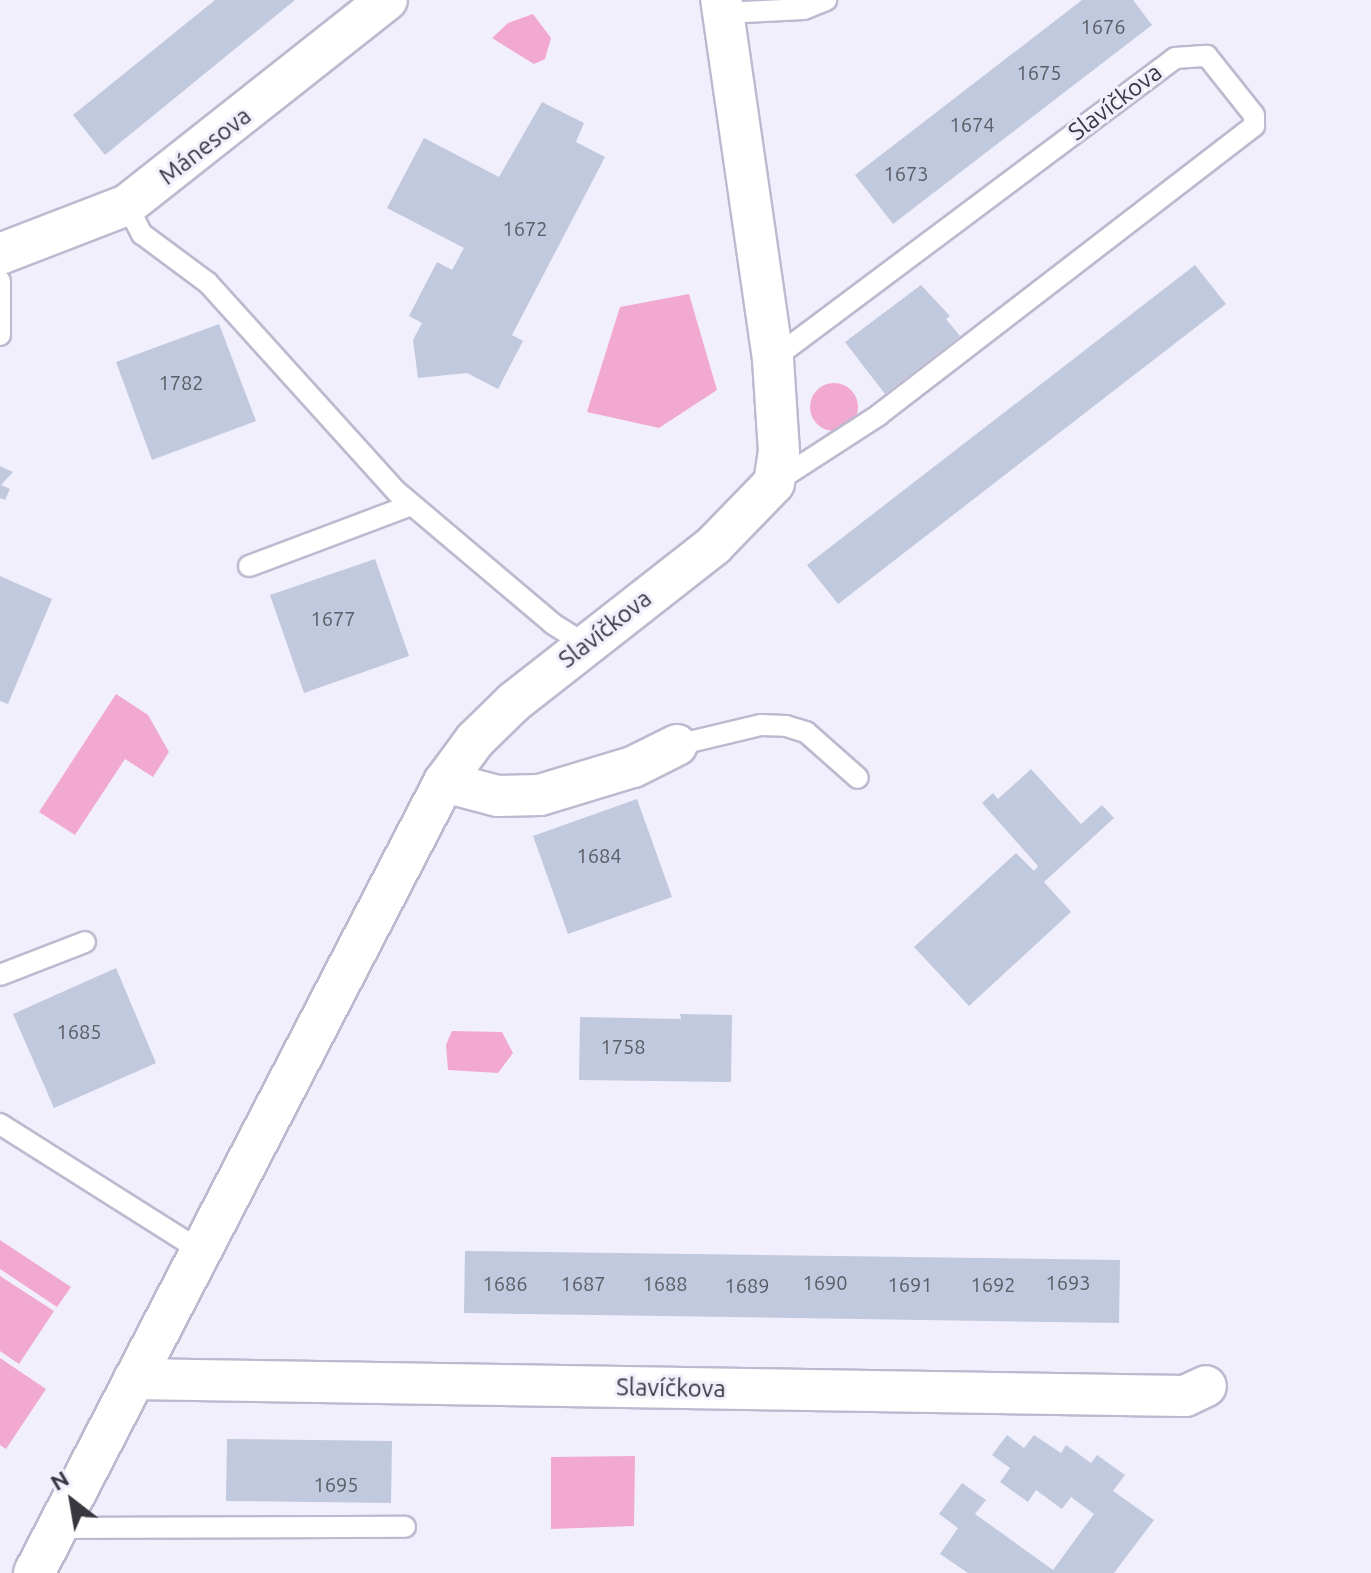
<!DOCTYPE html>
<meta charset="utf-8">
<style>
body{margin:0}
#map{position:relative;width:1371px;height:1573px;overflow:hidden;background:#f2effd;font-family:Ubuntu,sans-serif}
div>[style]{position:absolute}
.green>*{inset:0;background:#f2a9cf}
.round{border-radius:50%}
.building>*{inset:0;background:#c0c9dd}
.roads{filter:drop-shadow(2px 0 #bdbacf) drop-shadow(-2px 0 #bdbacf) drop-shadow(0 2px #bdbacf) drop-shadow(0 -2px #bdbacf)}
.service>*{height:20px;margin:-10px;padding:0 10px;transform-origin:10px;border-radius:10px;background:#fff}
.minor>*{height:40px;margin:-20px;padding:0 20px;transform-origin:20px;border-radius:20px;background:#fff}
span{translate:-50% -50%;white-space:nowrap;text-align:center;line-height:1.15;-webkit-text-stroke:6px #f2effd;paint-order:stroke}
.number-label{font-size:20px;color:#5a5c66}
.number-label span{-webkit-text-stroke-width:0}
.street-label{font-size:24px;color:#38373f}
.north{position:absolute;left:32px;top:1461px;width:80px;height:80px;-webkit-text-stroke:6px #f2effd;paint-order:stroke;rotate:329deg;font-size:22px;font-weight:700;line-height:32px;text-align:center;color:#38373f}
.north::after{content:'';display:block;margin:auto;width:28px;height:36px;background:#38373f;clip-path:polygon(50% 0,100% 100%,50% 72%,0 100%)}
</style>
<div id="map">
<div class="green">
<i style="clip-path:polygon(533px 14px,551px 38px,545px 59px,534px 64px,492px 38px,508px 23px)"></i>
<i style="clip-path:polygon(689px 294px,717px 390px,659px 428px,587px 412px,620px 307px)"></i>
<i class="round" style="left:810px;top:383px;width:48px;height:48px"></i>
<i style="clip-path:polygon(116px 694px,148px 715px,169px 752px,153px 777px,125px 759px,75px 835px,39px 812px)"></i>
<i style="clip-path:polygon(452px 1031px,502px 1032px,513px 1053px,498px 1073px,448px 1070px,446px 1045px)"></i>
<i style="clip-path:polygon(0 1240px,71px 1287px,57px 1307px,0 1269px)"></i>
<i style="clip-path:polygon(0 1276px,54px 1311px,19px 1364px,0 1351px)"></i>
<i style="clip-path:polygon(0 1358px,46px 1389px,6px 1449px,0 1445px)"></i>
<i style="clip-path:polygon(635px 1456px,634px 1526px,551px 1529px,551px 1457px)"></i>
</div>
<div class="building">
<i style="clip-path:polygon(215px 0,295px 0,105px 155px,73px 115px)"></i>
<i style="clip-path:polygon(1082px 0,1133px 0,1152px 25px,893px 224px,855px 175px)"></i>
<i style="clip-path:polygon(542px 102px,584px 123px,576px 142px,605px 157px,512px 335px,523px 341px,498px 389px,467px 373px,418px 378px,413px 340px,422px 323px,409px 316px,437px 262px,452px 270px,464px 248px,387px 208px,424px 138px,499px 177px)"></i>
<i style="clip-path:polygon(1195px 265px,1226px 304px,838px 604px,807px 565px)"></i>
<i style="clip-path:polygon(921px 285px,950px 316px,946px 319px,960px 336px,885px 394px,845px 342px)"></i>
<i style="clip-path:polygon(219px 324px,256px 421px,152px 460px,116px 362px)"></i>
<i style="clip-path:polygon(0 466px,13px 472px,1px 485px,10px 489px,5px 500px,0 498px)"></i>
<i style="clip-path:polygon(375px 559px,409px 656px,304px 693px,270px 595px)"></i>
<i style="clip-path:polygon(0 576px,52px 599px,8px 704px,0 701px)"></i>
<i style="clip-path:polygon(1031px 769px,1081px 824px,1102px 805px,1114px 818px,1044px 882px,1071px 912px,969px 1006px,914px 947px,1016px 853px,1034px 871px,1038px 866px,982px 803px,993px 793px,998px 799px)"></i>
<i style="clip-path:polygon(637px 799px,672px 897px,568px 934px,533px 836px)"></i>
<i style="clip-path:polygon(116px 968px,156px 1063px,54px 1108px,13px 1014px)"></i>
<i style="clip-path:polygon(680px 1014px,732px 1015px,731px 1082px,579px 1080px,580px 1017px,681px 1019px)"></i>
<i style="clip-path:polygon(465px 1251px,1120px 1260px,1119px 1323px,464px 1313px)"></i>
<i style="clip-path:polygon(1007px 1435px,1024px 1448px,1034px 1435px,1061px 1453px,1066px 1445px,1091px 1463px,1097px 1455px,1125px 1475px,1113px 1491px,1154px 1520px,1114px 1573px,968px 1573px,940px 1554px,958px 1528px,939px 1514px,962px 1483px,986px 1500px,975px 1514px,1053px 1570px,1094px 1514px,1071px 1497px,1062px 1509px,1036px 1490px,1028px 1502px,1000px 1482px,1010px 1468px,992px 1455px)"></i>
<i style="clip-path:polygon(227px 1439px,392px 1441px,391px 1503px,226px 1501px)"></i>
</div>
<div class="roads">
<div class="service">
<i style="left:724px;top:13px;width:80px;rotate:-2.9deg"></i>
<i style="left:804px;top:9px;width:24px;rotate:-22deg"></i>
<i style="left:127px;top:205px;width:33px;rotate:63deg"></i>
<i style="left:142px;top:234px;width:82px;rotate:36.6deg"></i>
<i style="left:208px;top:283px;width:282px;rotate:47.9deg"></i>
<i style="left:397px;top:492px;width:204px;rotate:40.2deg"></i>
<i style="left:553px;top:624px;width:38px;rotate:32deg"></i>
<i style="left:0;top:281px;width:54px;rotate:90deg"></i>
<i style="left:773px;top:359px;width:502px;rotate:-36.82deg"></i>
<i style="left:1175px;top:58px;width:32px;rotate:-4deg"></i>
<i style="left:1207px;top:56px;width:75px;rotate:51.5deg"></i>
<i style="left:1254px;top:115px;width:11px;rotate:90deg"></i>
<i style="left:1254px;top:126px;width:473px;rotate:142.4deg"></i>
<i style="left:879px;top:415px;width:125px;rotate:147.1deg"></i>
<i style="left:249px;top:566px;width:173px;rotate:-20.6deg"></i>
<i style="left:677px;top:745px;width:86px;rotate:-13.4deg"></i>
<i style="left:761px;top:725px;width:25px;rotate:2deg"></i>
<i style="left:786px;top:726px;width:21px;rotate:17deg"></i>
<i style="left:806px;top:732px;width:69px;rotate:41.5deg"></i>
<i style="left:0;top:975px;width:91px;rotate:-21.2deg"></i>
<i style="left:0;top:1124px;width:234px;rotate:32.3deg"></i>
<i style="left:59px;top:1528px;width:346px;rotate:-0.2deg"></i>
</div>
<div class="minor">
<i style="left:0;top:254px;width:136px;rotate:-21.1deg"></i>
<i style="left:127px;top:205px;width:331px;rotate:-38.3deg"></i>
<i style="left:444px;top:782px;width:56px;rotate:14.5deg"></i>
<i style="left:498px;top:796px;width:42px;rotate:-1.4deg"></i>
<i style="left:540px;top:795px;width:97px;rotate:-16.8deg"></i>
<i style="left:633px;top:767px;width:49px;rotate:-26.6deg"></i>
<i style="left:134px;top:1379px;width:1051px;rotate:0.93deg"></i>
<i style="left:1185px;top:1396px;width:23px;rotate:-25deg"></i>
<i style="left:34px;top:1573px;width:891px;rotate:-62.6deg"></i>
<i style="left:444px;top:782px;width:52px;rotate:-53.6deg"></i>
<i style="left:475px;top:740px;width:54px;rotate:-44.3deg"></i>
<i style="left:514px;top:702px;width:254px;rotate:-38.1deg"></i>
<i style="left:714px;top:545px;width:86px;rotate:-45.9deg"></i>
<i style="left:774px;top:483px;width:31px;rotate:-81deg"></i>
<i style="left:779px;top:452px;width:93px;rotate:-93.7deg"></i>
<i style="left:773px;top:359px;width:363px;rotate:-98.2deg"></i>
</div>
</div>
<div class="number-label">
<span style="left:1103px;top:26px">1676</span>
<span style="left:1039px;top:72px">1675</span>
<span style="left:972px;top:124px">1674</span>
<span style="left:906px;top:173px">1673</span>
<span style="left:525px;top:228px">1672</span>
<span style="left:181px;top:382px">1782</span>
<span style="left:333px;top:618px">1677</span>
<span style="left:599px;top:855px">1684</span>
<span style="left:79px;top:1031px">1685</span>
<span style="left:623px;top:1046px">1758</span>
<span style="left:825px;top:1282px">1690</span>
<span style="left:1068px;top:1282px">1693</span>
<span style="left:505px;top:1283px">1686</span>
<span style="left:583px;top:1283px">1687</span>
<span style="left:665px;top:1283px">1688</span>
<span style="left:910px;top:1284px">1691</span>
<span style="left:993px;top:1284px">1692</span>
<span style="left:747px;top:1285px">1689</span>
<span style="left:336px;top:1484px">1695</span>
</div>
<div class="street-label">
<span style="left:1115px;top:102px;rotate:-37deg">Slavíčkova</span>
<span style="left:205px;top:146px;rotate:-38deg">Mánesova</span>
<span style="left:605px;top:629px;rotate:-38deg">Slavíčkova</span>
<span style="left:671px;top:1388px;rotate:1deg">Slavíčkova</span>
</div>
<div class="north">N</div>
</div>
